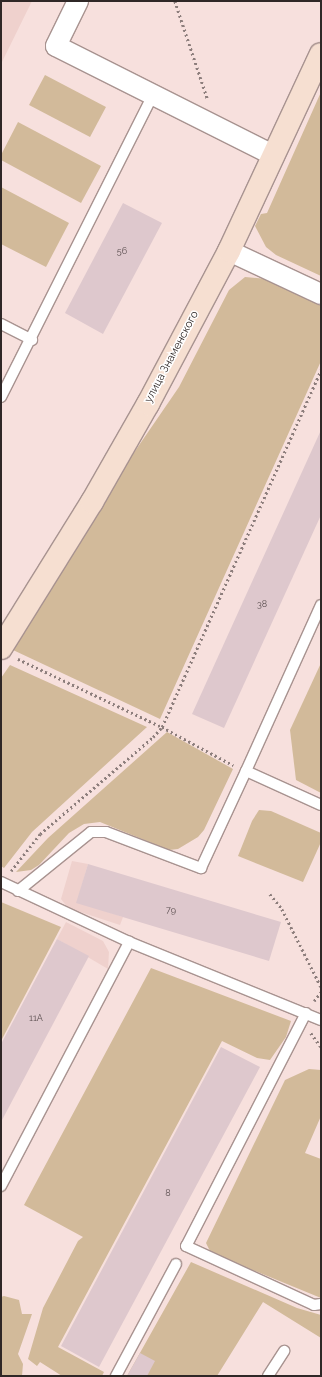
<!DOCTYPE html>
<meta charset="utf-8">
<style>
body{margin:0}
#map{position:relative;width:322px;height:1377px;overflow:hidden;background:#f7e0dd;font-family:Raleway,sans-serif}
div>[style]{position:absolute}
.built>*{inset:0;background:#efd1cd}
.green>*{inset:0;background:#d2ba9a}
.building>*{inset:0;background:#dec8cd}
.path>*{height:2.5px;margin-top:-1.25px;transform-origin:0;background:repeating-linear-gradient(90deg,#8d7e7c 0 2px,transparent 0 5px)}
.roads{filter:drop-shadow(1px 0 #a89390) drop-shadow(-1px 0 #a89390) drop-shadow(0 1px #a89390) drop-shadow(0 -1px #a89390)}
.service>*{height:10px;margin:-5px;padding:0 5px;transform-origin:5px;border-radius:5px;background:#fff}
.minor>*{height:20px;margin:-10px;padding:0 10px;transform-origin:10px;border-radius:10px;background:#fff}
.secondary>*{height:22px;margin:-11px;padding:0 11px;transform-origin:11px;border-radius:11px;background:#f6dfd1}
span{translate:-50% -50%;white-space:nowrap;text-align:center;line-height:1.15;-webkit-text-stroke:3px #fff;paint-order:stroke}
.number-label{font-size:9px;color:#5b4f50}
.number-label span{-webkit-text-stroke-width:0}
.street-label{font-size:11px;color:#2f2726}
.frame{position:absolute;inset:0;border:2px solid #2f2726;pointer-events:none}
</style>
<div id="map">
<div class="built">
<i style="clip-path:polygon(1px 1px,32px 1px,1px 64px)"></i>
<i style="clip-path:polygon(72px 861px,88px 864px,77px 902px,123px 917px,120px 925px,68px 908px,61px 899px)"></i>
<i style="clip-path:polygon(66px 922px,103px 941px,109px 952px,108px 969px,57px 939px)"></i>
</div>
<div class="green">
<i style="clip-path:polygon(45px 75px,106px 107px,90px 137px,29px 105px)"></i>
<i style="clip-path:polygon(321px 92px,321px 276px,276px 255px,266px 247px,255px 226px,261px 214px,267px 213px)"></i>
<i style="clip-path:polygon(18px 122px,101px 166px,81px 203px,1px 160px,1px 155px)"></i>
<i style="clip-path:polygon(1px 187px,69px 223px,46px 267px,1px 244px)"></i>
<i style="clip-path:polygon(245px 277px,267px 279px,321px 302px,321px 361px,160px 719px,13px 650px,133px 454px,179px 387px,229px 290px)"></i>
<i style="clip-path:polygon(321px 663px,321px 793px,296px 780px,290px 730px)"></i>
<i style="clip-path:polygon(10px 665px,147px 727px,32px 832px,4px 868px,1px 866px,1px 678px)"></i>
<i style="clip-path:polygon(167px 732px,233px 769px,204px 830px,198px 837px,178px 849px,169px 850px,100px 822px,84px 824px,69px 833px,39px 865px,31px 870px,16px 872px,48px 838px)"></i>
<i style="clip-path:polygon(259px 810px,271px 811px,321px 833px,321px 842px,303px 882px,238px 856px,252px 821px)"></i>
<i style="clip-path:polygon(1px 902px,61px 927px,1px 1041px)"></i>
<i style="clip-path:polygon(151px 968px,291px 1021px,286px 1037px,270px 1060px,257px 1058px,222px 1041px,58px 1347px,104px 1372px,102px 1376px,62px 1376px,40px 1362px,37px 1366px,28px 1359px,43px 1308px,78px 1241px,83px 1237px,24px 1205px)"></i>
<i style="clip-path:polygon(309px 1069px,321px 1070px,321px 1116px,305px 1153px,321px 1159px,321px 1298px,211px 1253px,206px 1243px,285px 1080px)"></i>
<i style="clip-path:polygon(191px 1262px,297px 1308px,321px 1315px,321px 1338px,263px 1302px,217px 1376px,127px 1376px)"></i>
<i style="clip-path:polygon(4px 1296px,19px 1300px,22px 1314px,32px 1314px,18px 1354px,23px 1364px,22px 1376px,1px 1376px,1px 1297px)"></i>
</div>
<div class="building">
<i style="clip-path:polygon(123px 203px,162px 223px,103px 334px,65px 313px)"></i>
<i style="clip-path:polygon(321px 430px,321px 515px,224px 728px,192px 714px)"></i>
<i style="clip-path:polygon(88px 864px,281px 922px,269px 961px,76px 903px)"></i>
<i style="clip-path:polygon(57px 939px,89px 956px,1px 1122px,1px 1044px)"></i>
<i style="clip-path:polygon(221px 1047px,260px 1067px,99px 1367px,61px 1346px)"></i>
<i style="clip-path:polygon(140px 1353px,155px 1361px,147px 1376px,127px 1376px)"></i>
</div>
<div class="path">
<i style="left:175px;top:1px;width:104px;rotate:71.6deg"></i>
<i style="left:18px;top:659px;width:159px;rotate:25.3deg"></i>
<i style="left:162px;top:727px;width:81px;rotate:28.2deg"></i>
<i style="left:11px;top:871px;width:47px;rotate:-51.9deg"></i>
<i style="left:40px;top:834px;width:149px;rotate:-40.6deg"></i>
<i style="left:153px;top:737px;width:13px;rotate:-48deg"></i>
<i style="left:162px;top:727px;width:391px;rotate:-66deg"></i>
<i style="left:270px;top:894px;width:19px;rotate:51deg"></i>
<i style="left:282px;top:909px;width:87px;rotate:63.4deg"></i>
<i style="left:314px;top:1001px;width:11px;rotate:-52deg"></i>
<i style="left:311px;top:1033px;width:17px;rotate:54deg"></i>
</div>
<div class="roads">
<div class="service">
<i style="left:1px;top:324px;width:35px;rotate:27deg"></i>
<i style="left:1px;top:397px;width:338px;rotate:-63.3deg"></i>
<i style="left:246px;top:771px;width:182px;rotate:-65.7deg"></i>
<i style="left:1px;top:882px;width:141px;rotate:25.1deg"></i>
<i style="left:129px;top:942px;width:207px;rotate:22.1deg"></i>
<i style="left:18px;top:891px;width:94px;rotate:-38.9deg"></i>
<i style="left:91px;top:832px;width:15px"></i>
<i style="left:106px;top:832px;width:102px;rotate:20.8deg"></i>
<i style="left:201px;top:868px;width:107px;rotate:-65.1deg"></i>
<i style="left:246px;top:771px;width:82px;rotate:24.4deg"></i>
<i style="left:306px;top:1013px;width:262px;rotate:117.2deg"></i>
<i style="left:186px;top:1246px;width:141px;rotate:24.7deg"></i>
<i style="left:314px;top:1305px;width:7px;rotate:-8deg"></i>
<i style="left:1px;top:1186px;width:276px;rotate:-62.3deg"></i>
<i style="left:116px;top:1376px;width:127px;rotate:-61.8deg"></i>
<i style="left:268px;top:1376px;width:30px;rotate:-57deg"></i>
</div>
<div class="minor">
<i style="left:78px;top:1px;width:50px;rotate:116.1deg"></i>
<i style="left:56px;top:46px;width:243px;rotate:26.7deg"></i>
<i style="left:229px;top:251px;width:102px;rotate:25.1deg"></i>
</div>
<div class="secondary">
<i style="left:1px;top:648px;width:172px;rotate:-58.1deg"></i>
<i style="left:92px;top:502px;width:113px;rotate:-60.3deg"></i>
<i style="left:148px;top:404px;width:173px;rotate:-62.1deg"></i>
<i style="left:229px;top:251px;width:217px;rotate:-65deg"></i>
</div>
</div>
<div class="number-label">
<span style="left:122px;top:251px">56</span>
<span style="left:262px;top:604px">38</span>
<span style="left:171px;top:910px">79</span>
<span style="left:36px;top:1018px">11А</span>
<span style="left:168px;top:1193px">8</span>
</div>
<div class="street-label">
<span style="left:172px;top:357px;rotate:-62deg">улица Знаменского</span>
</div>
<div class="frame"></div>
</div>
